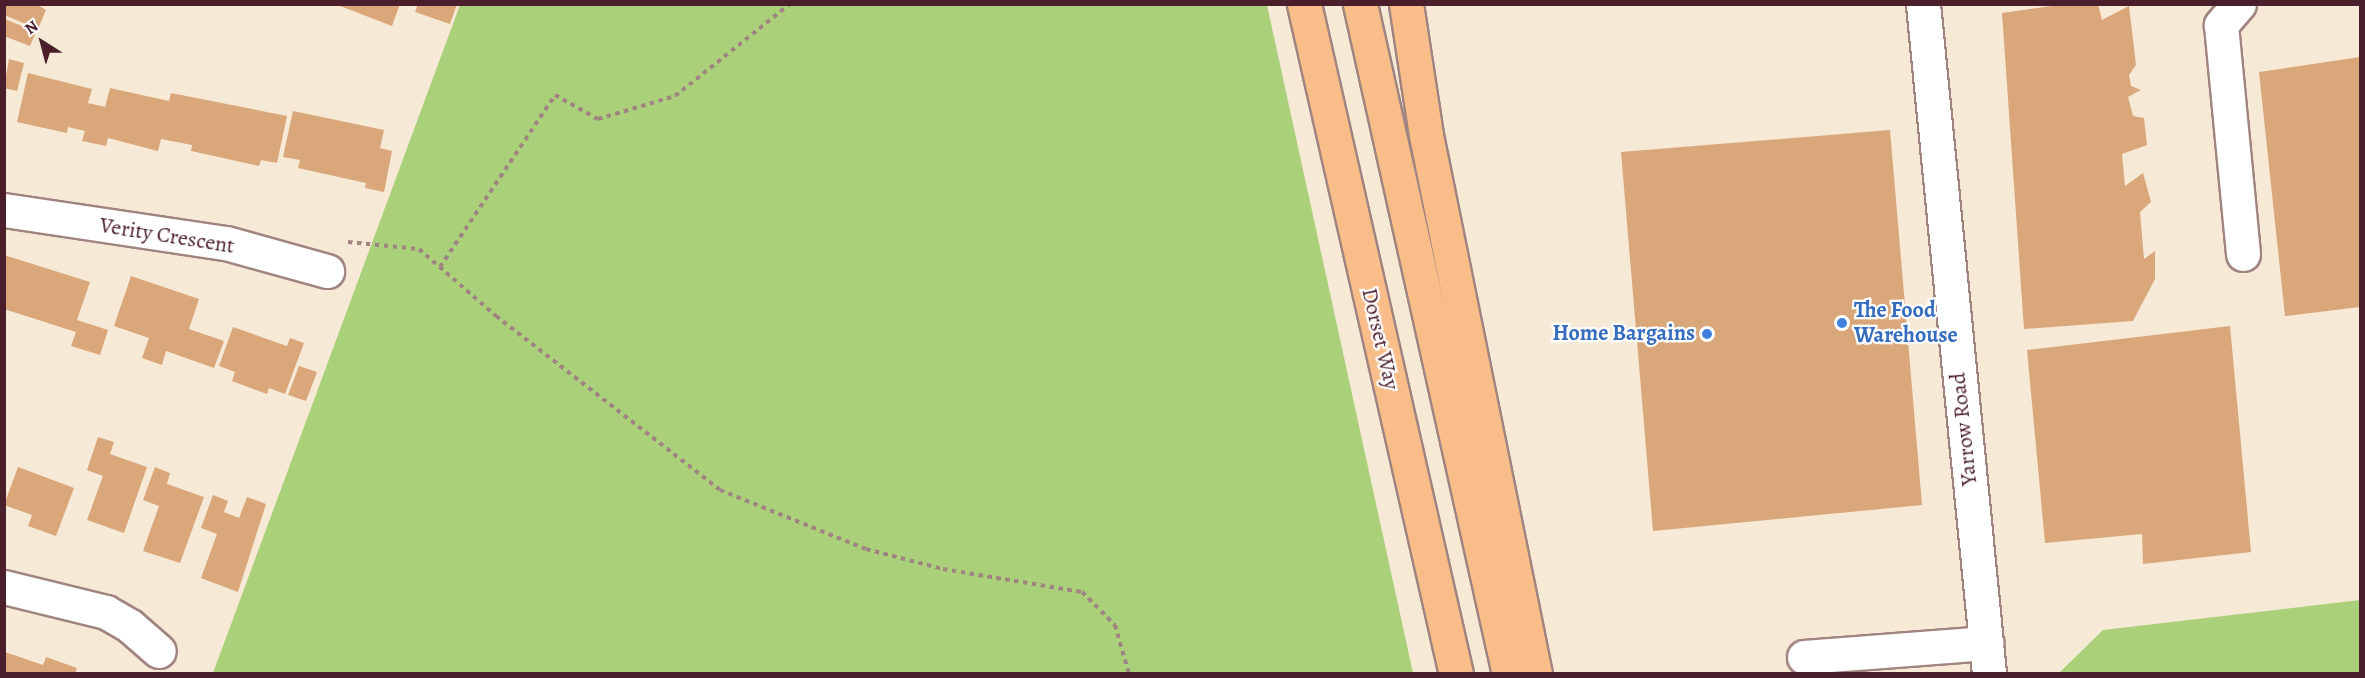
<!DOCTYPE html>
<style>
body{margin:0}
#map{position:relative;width:2365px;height:678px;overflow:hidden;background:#f6e9d5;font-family:Alegreya,serif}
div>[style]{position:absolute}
.green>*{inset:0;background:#aad07a}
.building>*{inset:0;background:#daa77b}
.path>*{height:4px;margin-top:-2px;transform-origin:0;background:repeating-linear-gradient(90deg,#a08480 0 4.5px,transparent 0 9px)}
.roads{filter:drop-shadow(2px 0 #a08480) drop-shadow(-2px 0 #a08480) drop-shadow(0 2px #a08480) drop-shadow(0 -2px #a08480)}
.minor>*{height:33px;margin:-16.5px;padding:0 16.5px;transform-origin:16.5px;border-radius:16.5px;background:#fff}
.highway>*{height:33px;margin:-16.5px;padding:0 16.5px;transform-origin:16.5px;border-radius:16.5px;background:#f8bd89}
.dots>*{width:16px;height:16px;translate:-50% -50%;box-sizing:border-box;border:3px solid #fff;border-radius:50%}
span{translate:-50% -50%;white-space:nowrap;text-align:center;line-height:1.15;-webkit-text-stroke:4.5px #fff;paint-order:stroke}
.street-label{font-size:22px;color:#4a1f2b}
.shop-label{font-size:22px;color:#366cbe;font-weight:700}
.left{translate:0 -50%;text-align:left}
.right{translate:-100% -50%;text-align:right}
.frame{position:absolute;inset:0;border:6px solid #4a1f2b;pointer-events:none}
.north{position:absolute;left:12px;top:12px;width:60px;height:60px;-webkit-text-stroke:4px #fff;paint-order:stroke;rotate:324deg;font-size:16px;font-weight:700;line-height:24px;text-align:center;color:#4a1f2b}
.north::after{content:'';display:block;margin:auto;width:21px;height:27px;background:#4a1f2b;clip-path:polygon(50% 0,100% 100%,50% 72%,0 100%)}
</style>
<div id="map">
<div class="green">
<i style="clip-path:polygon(460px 5px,1267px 5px,1413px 673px,213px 673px)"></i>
<i style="clip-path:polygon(2360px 600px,2360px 673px,2059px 673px,2103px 630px)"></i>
</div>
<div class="building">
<i style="clip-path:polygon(4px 4px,36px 4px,46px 10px,38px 29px,4px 15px)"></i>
<i style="clip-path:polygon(335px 4px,400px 4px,392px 26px)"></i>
<i style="clip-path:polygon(418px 4px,457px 4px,450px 24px,415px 12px)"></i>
<i style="clip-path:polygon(2066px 4px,2098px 4px,2102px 20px,2129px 6px,2136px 65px,2129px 75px,2131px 86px,2141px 90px,2128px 97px,2133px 116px,2144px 118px,2147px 145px,2122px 154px,2125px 186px,2143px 173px,2151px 202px,2140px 212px,2144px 259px,2155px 251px,2155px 279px,2133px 321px,2024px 329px,2002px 13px)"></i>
<i style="clip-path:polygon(5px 19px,36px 32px,30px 46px,4px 36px)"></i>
<i style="clip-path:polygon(2360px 57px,2360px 307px,2285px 316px,2259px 72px)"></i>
<i style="clip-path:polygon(9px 59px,24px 63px,17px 91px,4px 88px)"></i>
<i style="clip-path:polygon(28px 73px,92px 89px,88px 103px,105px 107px,110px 88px,169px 101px,171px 93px,287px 116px,277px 163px,261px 160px,259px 166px,191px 151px,192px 145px,161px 139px,158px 151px,108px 138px,106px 146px,82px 141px,85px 131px,68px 127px,67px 133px,17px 122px)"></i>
<i style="clip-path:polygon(293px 111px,384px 130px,380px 148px,392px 151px,384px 192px,365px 188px,366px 183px,298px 168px,300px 160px,283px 157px)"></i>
<i style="clip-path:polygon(1890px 130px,1922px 505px,1653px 531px,1621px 152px)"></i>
<i style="clip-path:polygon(4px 255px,90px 282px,77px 320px,108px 330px,100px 355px,71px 346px,76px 332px,4px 309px)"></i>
<i style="clip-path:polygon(131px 276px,199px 299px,189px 329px,224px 341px,214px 368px,166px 351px,162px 365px,142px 358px,149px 338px,114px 326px)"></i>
<i style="clip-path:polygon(2230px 326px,2251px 552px,2143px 564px,2142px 534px,2045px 543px,2027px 350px)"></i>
<i style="clip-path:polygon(233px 327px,287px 346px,290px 338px,304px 343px,285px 394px,269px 388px,267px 394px,232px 381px,235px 372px,219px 366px)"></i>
<i style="clip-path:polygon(299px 366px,317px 372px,306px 401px,288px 395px)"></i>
<i style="clip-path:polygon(98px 437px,114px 442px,110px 454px,147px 467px,124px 533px,87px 520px,103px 476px,87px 470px)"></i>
<i style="clip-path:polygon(18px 467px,74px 488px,56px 536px,28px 526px,32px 515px,4px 505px)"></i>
<i style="clip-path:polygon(155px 467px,170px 473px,167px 484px,204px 497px,180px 563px,143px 551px,159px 506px,143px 500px)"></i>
<i style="clip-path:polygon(213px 495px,228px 501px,224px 512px,239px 518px,247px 497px,266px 504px,238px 592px,201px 578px,217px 534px,201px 528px)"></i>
<i style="clip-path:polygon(5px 652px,43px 665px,46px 657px,77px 668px,75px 674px,5px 674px)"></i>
</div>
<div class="path">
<i style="left:348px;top:242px;width:71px;rotate:5.6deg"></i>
<i style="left:419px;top:249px;width:102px;rotate:41deg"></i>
<i style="left:496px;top:316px;width:284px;rotate:37.8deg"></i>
<i style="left:720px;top:490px;width:157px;rotate:22deg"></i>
<i style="left:866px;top:549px;width:80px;rotate:14.6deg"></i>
<i style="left:943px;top:569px;width:141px;rotate:9.4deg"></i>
<i style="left:1082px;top:592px;width:47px;rotate:45deg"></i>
<i style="left:1115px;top:625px;width:51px;rotate:74.1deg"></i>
<i style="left:440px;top:267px;width:207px;rotate:-56.2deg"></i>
<i style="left:555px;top:95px;width:49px;rotate:29.2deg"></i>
<i style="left:598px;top:119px;width:80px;rotate:-16.6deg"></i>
<i style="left:675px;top:96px;width:147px;rotate:-38.7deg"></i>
</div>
<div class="roads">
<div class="minor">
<i style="left:1923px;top:4px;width:673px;rotate:84.37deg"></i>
<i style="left:2239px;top:4px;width:28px;rotate:131deg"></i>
<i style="left:2221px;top:25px;width:230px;rotate:84.5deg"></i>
<i style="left:4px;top:210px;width:224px;rotate:8.5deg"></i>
<i style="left:226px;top:243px;width:105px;rotate:15.5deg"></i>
<i style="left:4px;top:587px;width:105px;rotate:13.8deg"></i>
<i style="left:106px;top:612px;width:28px;rotate:30deg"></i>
<i style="left:130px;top:626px;width:38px;rotate:41deg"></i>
<i style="left:1804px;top:657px;width:183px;rotate:-4.4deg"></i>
</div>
<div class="highway">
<i style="left:1304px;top:4px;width:687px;rotate:77.22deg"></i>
<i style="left:1360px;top:4px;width:686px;rotate:77.46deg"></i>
<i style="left:1406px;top:4px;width:133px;rotate:81.3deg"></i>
<i style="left:1426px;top:135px;width:550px;rotate:78.57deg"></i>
</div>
</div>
<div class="dots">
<i style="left:1842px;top:323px;background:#3f7fe0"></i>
<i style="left:1707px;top:334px;background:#3f7fe0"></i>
</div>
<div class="street-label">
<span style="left:167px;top:236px;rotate:9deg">Verity Crescent</span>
<span style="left:1380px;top:339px;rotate:77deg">Dorset Way</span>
<span style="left:1964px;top:429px;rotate:-96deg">Yarrow Road</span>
</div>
<div class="shop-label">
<span class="left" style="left:1854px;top:323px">The Food<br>Warehouse</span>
<span class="right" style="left:1695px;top:334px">Home Bargains</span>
</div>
<div class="frame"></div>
<div class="north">N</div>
</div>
